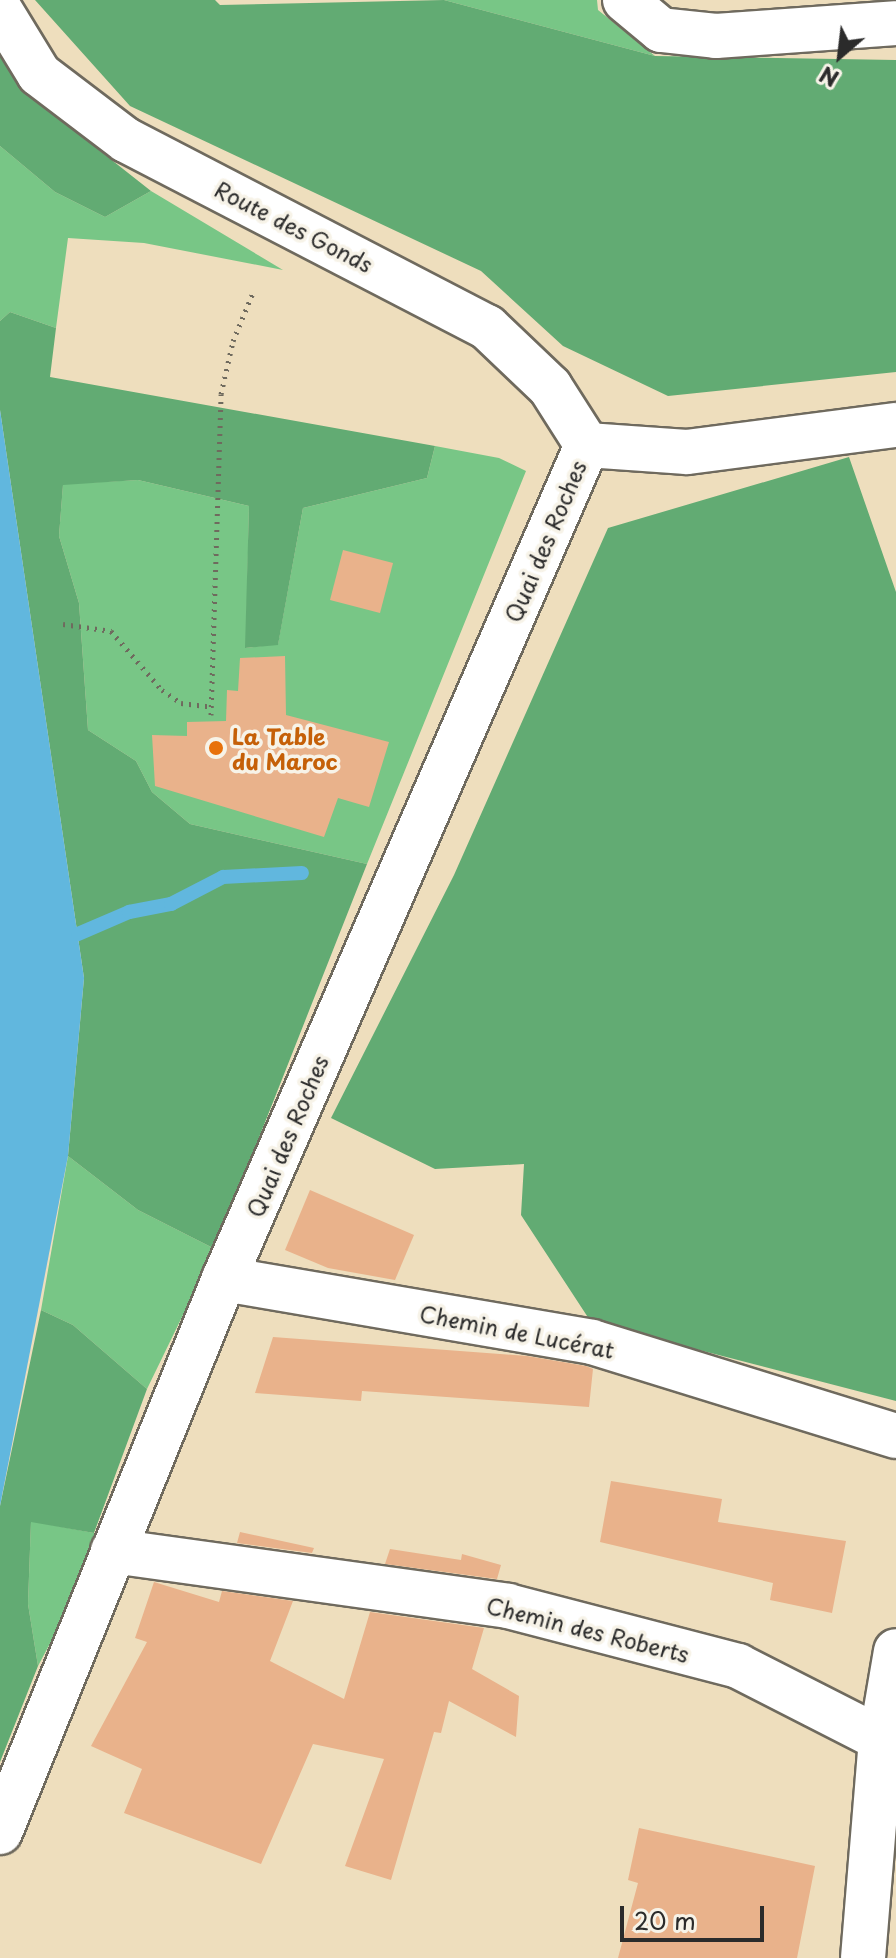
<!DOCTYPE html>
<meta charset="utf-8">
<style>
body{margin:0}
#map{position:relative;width:896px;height:1958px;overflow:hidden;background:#eedebd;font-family:"Playpen Sans",sans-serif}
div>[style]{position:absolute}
.green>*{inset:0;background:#78c686}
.forest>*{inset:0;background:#62ab73}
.water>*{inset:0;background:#61b7de}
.stream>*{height:14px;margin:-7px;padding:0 7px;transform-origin:7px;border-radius:7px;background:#61b7de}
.building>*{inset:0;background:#e9b28b}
.path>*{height:5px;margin-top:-2.5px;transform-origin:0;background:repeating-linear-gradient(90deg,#6f6a5e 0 2px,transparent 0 8px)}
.roads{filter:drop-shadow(2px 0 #6f6a5e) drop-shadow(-2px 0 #6f6a5e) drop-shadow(0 2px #6f6a5e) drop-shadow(0 -2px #6f6a5e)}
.minor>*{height:44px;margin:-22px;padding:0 22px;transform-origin:22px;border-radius:22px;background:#fff}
.dots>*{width:22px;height:22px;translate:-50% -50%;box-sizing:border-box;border:4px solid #f7f3e8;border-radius:50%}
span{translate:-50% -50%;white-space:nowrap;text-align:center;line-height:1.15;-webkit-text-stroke:7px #f7f3e8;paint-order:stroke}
.street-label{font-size:22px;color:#2b2b2b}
.food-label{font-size:22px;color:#c56008;font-weight:700}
.left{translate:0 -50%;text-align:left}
.north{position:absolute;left:800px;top:16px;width:80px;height:80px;-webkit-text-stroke:6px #f7f3e8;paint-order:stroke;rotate:208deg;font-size:22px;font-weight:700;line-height:32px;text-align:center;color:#2b2b2b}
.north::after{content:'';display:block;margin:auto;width:28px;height:36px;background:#2b2b2b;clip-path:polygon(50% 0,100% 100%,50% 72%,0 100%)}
.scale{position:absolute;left:620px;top:1906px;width:144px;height:36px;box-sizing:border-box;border:4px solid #2b2b2b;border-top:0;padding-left:10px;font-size:24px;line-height:28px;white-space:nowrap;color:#2b2b2b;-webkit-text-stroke:6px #f7f3e8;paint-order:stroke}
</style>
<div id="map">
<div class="green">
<i style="clip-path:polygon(444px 0,597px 0,598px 10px,655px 56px)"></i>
<i style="clip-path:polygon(0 146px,55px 192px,105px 217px,151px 191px,283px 270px,144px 243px,68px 238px,56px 328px,10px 312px,0 321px)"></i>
<i style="clip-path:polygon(435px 446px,499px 458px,526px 471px,367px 864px,190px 824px,152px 792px,136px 761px,88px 730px,79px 603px,59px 536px,63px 484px,138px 480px,249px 506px,246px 648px,278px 644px,303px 508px,427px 478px)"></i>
<i style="clip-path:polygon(68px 1156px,138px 1210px,215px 1249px,147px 1389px,73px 1325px,41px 1310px)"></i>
<i style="clip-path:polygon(31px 1521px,94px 1533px,101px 1548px,38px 1666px,28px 1604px)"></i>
</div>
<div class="forest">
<i style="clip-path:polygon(35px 0,215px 0,220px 5px,444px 0,655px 56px,896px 60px,896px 372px,668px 396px,563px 346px,481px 271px,130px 106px)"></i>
<i style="clip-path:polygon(0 52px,33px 98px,151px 191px,105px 217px,55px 192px,0 146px)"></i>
<i style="clip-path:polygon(10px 312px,56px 328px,50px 377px,435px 446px,427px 478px,303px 508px,278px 645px,245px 648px,249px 506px,138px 480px,63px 485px,59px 536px,79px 603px,88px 730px,136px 761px,152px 792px,190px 824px,367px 864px,215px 1249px,138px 1210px,68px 1156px,84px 978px,0 410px,0 321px)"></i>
<i style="clip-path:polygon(849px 457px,896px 592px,896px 1401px,591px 1322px,521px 1215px,524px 1164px,435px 1169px,331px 1118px,454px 875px,608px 528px)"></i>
<i style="clip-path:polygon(41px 1310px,73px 1325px,147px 1389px,94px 1533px,31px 1522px,28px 1604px,38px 1666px,0 1762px,0 1506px)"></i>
</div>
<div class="water">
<i style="clip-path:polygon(0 410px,84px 978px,68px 1156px,0 1506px)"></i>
</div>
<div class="stream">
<i style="left:78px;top:934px;width:56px;rotate:-23.3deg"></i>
<i style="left:129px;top:912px;width:43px;rotate:-10.8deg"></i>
<i style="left:171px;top:904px;width:59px;rotate:-27.4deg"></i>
<i style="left:223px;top:877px;width:79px;rotate:-2.9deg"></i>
</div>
<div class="building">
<i style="clip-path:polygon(343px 550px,393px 563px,380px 613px,330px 600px)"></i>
<i style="clip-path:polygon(285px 656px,286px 715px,389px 742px,369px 807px,338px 798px,324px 837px,155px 786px,152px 735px,187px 736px,187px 722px,226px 721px,227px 690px,238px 691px,240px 658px)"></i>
<i style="clip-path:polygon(310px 1190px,414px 1235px,395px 1280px,328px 1268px,285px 1250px)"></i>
<i style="clip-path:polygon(273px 1337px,527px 1356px,586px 1366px,593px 1369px,589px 1407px,362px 1391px,361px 1401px,255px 1393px)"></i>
<i style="clip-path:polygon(611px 1481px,722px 1499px,718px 1522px,846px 1541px,832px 1613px,770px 1600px,773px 1583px,600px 1542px)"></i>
<i style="clip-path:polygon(240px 1532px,268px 1538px,314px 1548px,312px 1553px,237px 1543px)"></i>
<i style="clip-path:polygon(390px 1549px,461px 1560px,462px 1554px,501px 1565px,497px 1579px,385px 1564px)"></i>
<i style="clip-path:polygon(154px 1582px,219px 1602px,222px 1591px,293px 1601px,270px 1661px,344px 1699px,370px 1612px,484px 1628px,472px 1669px,519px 1696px,516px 1737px,449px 1701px,441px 1733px,434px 1732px,391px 1880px,345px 1866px,384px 1759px,313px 1744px,261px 1864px,124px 1813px,142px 1769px,91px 1746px,147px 1642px,135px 1638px)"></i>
<i style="clip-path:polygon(639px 1828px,815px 1866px,797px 1958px,618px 1958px,638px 1883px,628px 1880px)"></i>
</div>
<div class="path">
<i style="left:63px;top:624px;width:49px;rotate:8.3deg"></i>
<i style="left:111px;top:631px;width:78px;rotate:49.2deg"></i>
<i style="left:162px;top:690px;width:23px;rotate:34deg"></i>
<i style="left:181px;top:703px;width:31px;rotate:7deg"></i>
<i style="left:211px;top:715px;width:321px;rotate:-88.2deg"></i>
<i style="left:221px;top:394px;width:54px;rotate:-77.2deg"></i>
<i style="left:233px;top:341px;width:55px;rotate:-67.6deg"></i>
</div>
<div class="roads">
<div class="minor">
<i style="left:625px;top:0;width:47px;rotate:39.8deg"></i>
<i style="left:661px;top:30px;width:55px;rotate:6.2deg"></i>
<i style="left:716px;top:36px;width:180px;rotate:-4.1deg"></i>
<i style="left:0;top:10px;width:75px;rotate:58.6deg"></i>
<i style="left:39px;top:74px;width:109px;rotate:37.2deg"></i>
<i style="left:126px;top:140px;width:407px;rotate:27.4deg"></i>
<i style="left:487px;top:327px;width:87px;rotate:43.6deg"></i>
<i style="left:550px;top:387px;width:69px;rotate:57.5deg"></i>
<i style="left:587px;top:445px;width:100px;rotate:4deg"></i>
<i style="left:687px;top:452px;width:211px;rotate:-7.4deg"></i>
<i style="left:224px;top:1279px;width:373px;rotate:9.7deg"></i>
<i style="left:592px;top:1342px;width:318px;rotate:17.2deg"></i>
<i style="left:113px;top:1551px;width:399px;rotate:7.9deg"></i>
<i style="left:508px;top:1606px;width:238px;rotate:14.6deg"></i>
<i style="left:738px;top:1666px;width:161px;rotate:27deg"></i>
<i style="left:881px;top:1739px;width:23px;rotate:50deg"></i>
<i style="left:0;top:1832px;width:597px;rotate:-67.95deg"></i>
<i style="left:224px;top:1279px;width:910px;rotate:-66.48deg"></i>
<i style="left:863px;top:1958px;width:220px;rotate:-85.3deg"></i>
<i style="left:881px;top:1739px;width:89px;rotate:-80.3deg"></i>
</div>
</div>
<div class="dots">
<i style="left:216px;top:748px;background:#e8710a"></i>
</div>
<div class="street-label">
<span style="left:294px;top:226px;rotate:27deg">Route des Gonds</span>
<span style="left:545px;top:541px;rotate:-67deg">Quai des Roches</span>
<span style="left:287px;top:1136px;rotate:-67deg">Quai des Roches</span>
<span style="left:517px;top:1331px;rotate:11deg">Chemin de Lucérat</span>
<span style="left:588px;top:1629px;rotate:14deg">Chemin des Roberts</span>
</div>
<div class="food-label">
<span class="left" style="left:232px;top:748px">La Table<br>du Maroc</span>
</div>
<div class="north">N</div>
<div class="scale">20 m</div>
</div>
